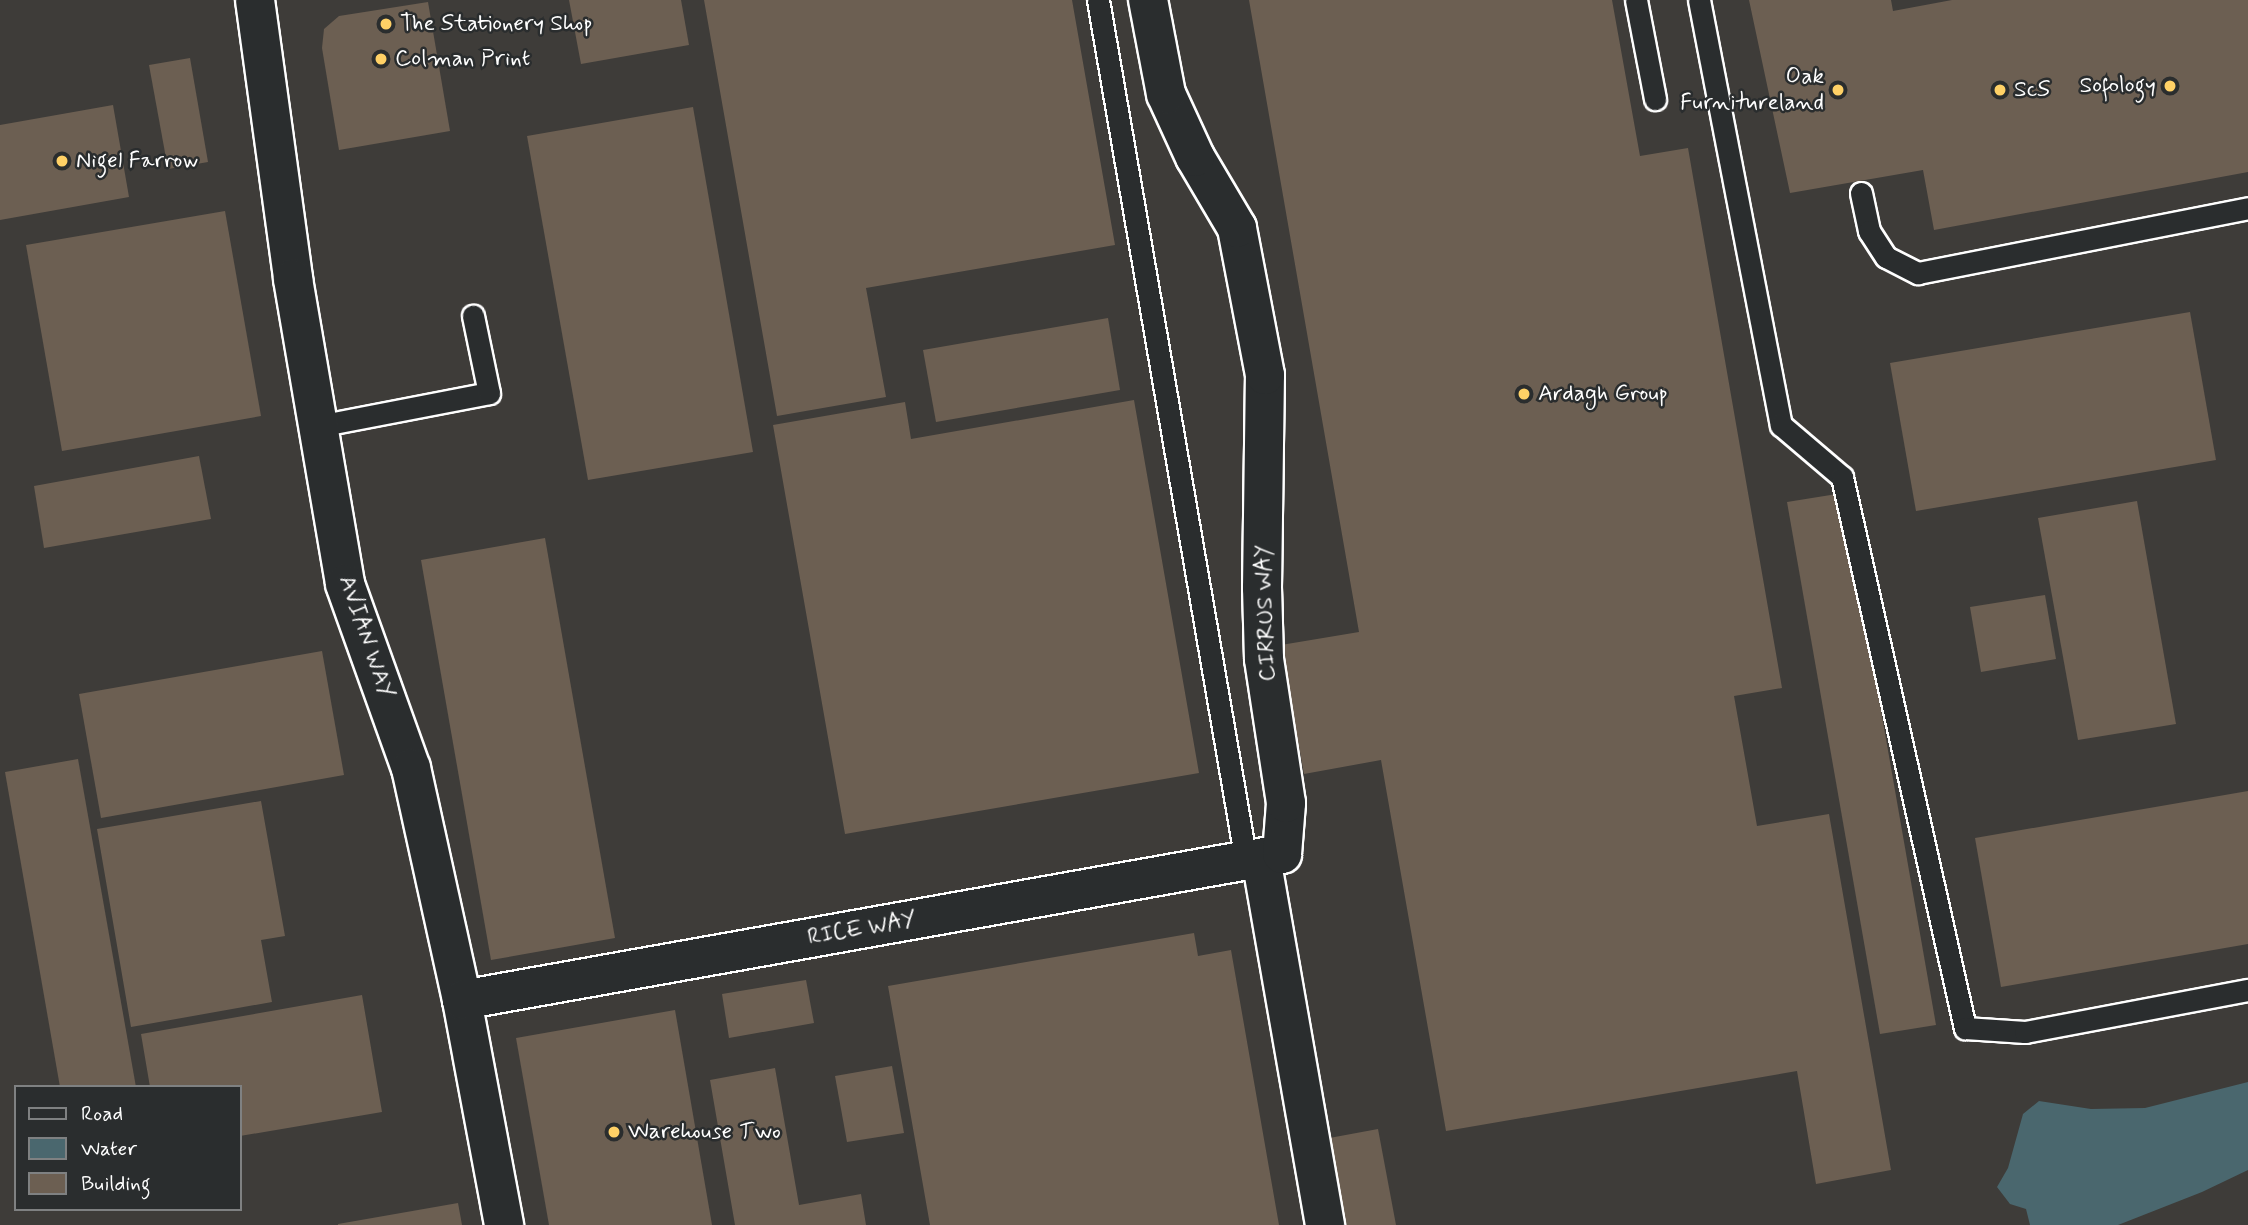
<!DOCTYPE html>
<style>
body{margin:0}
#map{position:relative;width:2248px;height:1225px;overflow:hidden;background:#3e3c39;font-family:Mynerve,sans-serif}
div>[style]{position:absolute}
.water>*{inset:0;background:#4a676e}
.building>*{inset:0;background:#6c5f52}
.roads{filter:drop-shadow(2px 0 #fff) drop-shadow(-2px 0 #fff) drop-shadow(0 2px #fff) drop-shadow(0 -2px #fff)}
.service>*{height:21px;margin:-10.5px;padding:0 10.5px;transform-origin:10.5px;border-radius:10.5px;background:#2a2d2e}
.minor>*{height:38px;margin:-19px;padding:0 19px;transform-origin:19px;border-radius:19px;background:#2a2d2e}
.dots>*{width:19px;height:19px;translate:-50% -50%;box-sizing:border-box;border:4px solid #2a2d2e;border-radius:50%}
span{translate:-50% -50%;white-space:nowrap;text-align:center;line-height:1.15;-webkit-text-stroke:5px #2a2d2e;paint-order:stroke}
.poi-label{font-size:23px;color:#fff}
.left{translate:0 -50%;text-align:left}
.right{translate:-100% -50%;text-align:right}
.street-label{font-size:23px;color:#fff}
.legend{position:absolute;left:14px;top:1085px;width:228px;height:126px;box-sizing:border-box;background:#2a2d2e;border:2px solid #7f8182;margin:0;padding:9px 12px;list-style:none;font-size:21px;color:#fff}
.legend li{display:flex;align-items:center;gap:14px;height:35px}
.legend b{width:35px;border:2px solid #7f8182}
</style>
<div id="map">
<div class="water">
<i style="clip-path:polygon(2248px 1082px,2248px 1170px,2202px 1192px,2118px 1225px,2030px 1225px,2026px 1209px,2010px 1204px,1997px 1187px,2008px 1168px,2023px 1114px,2039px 1101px,2091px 1109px,2145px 1108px)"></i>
</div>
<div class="building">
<i style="clip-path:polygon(569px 0,681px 0,689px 45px,581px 64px)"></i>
<i style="clip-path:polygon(704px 0,1072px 0,1115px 245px,866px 288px,886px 397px,777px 416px)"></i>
<i style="clip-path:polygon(1249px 0,1612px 0,1640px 156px,1688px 148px,1782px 688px,1734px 696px,1757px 826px,1829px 814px,1891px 1170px,1816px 1184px,1797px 1071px,1446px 1131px,1381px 760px,1304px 774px,1281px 645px,1359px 632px)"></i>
<i style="clip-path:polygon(1749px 0,1891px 0,1893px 11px,1952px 0,2248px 0,2248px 172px,1934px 230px,1923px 170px,1790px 193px)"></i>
<i style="clip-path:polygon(428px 2px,450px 131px,339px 150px,322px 48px,324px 29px,339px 16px)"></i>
<i style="clip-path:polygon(190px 58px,208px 162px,168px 169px,149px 65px)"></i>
<i style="clip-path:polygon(113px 105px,129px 197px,0 220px,0 125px)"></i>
<i style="clip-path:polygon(693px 107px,753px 452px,588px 480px,527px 136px)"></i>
<i style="clip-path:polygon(225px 211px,261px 416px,62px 451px,26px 245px)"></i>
<i style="clip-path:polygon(2190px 312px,2216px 460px,1916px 511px,1890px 363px)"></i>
<i style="clip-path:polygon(1108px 318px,1120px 390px,936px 422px,923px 350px)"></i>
<i style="clip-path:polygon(1134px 400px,1199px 773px,845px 834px,773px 425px,905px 402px,911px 439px)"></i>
<i style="clip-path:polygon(199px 456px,211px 519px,44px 548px,34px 486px)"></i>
<i style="clip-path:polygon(1843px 493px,1936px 1025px,1880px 1034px,1787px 502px)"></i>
<i style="clip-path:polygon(2137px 501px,2176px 724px,2078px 740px,2038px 518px)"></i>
<i style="clip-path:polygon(545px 538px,615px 938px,491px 960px,421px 560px)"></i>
<i style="clip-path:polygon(2045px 595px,2056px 659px,1981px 672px,1970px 607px)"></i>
<i style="clip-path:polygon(322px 651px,344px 775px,101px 818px,79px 694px)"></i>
<i style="clip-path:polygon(78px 759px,136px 1087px,60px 1087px,5px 772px)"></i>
<i style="clip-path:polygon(2248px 791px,2248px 944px,2001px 987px,1975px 838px)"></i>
<i style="clip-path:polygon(261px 801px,285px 936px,261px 940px,272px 1002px,131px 1027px,97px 829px)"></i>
<i style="clip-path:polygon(1194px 933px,1198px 956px,1231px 950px,1279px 1225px,930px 1225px,888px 986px)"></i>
<i style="clip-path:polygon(806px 980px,814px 1023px,729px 1038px,722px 994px)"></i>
<i style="clip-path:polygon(362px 995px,382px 1112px,240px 1136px,240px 1087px,150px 1087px,141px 1034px)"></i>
<i style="clip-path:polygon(675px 1010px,712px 1225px,549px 1225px,516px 1038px)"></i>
<i style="clip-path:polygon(892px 1066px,904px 1133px,847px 1142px,835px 1076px)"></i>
<i style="clip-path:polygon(775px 1068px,799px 1205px,861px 1194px,866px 1225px,735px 1225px,710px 1080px)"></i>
<i style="clip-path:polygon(1378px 1129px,1396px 1225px,1339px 1225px,1324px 1139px)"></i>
<i style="clip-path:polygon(458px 1203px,462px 1225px,338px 1225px,338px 1224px)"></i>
</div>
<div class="roads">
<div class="service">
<i style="left:1098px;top:0;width:874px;rotate:80.25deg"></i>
<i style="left:1636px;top:0;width:101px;rotate:79.1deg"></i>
<i style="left:1699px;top:0;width:433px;rotate:79.1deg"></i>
<i style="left:1781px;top:425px;width:80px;rotate:40.4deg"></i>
<i style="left:1842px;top:477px;width:565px;rotate:77.42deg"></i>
<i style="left:1965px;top:1028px;width:60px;rotate:3.8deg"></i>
<i style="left:2025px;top:1032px;width:227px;rotate:-10.7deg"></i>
<i style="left:1861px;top:193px;width:39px;rotate:78deg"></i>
<i style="left:1869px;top:231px;width:31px;rotate:57deg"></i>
<i style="left:1886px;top:257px;width:36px;rotate:27deg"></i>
<i style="left:1918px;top:273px;width:336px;rotate:-11.1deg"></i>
<i style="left:318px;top:426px;width:174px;rotate:-10.9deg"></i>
<i style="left:489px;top:393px;width:79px;rotate:-101.7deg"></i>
</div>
<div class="minor">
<i style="left:255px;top:0;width:282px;rotate:82.2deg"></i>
<i style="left:293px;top:279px;width:309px;rotate:80.3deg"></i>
<i style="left:345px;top:584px;width:195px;rotate:70.3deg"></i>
<i style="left:411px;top:768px;width:238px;rotate:77.6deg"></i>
<i style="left:462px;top:1000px;width:229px;rotate:79.4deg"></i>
<i style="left:1261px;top:858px;width:373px;rotate:80.1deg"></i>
<i style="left:462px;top:1000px;width:833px;rotate:-10.1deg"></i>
<i style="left:1282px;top:854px;width:51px;rotate:-85.5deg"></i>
<i style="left:1286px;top:803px;width:146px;rotate:-98.7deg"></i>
<i style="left:1264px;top:659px;width:71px;rotate:-91.6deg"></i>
<i style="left:1262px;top:588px;width:213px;rotate:-89.2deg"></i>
<i style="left:1265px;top:375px;width:150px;rotate:-100.8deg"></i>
<i style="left:1237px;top:228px;width:82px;rotate:-120.6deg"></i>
<i style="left:1195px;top:157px;width:69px;rotate:-114.7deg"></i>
<i style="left:1166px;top:94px;width:96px;rotate:-100.8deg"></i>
</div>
</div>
<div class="dots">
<i style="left:386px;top:24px;background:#ffd166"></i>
<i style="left:381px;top:59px;background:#ffd166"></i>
<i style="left:2170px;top:86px;background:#ffd166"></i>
<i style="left:1838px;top:90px;background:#ffd166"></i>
<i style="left:2000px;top:90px;background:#ffd166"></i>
<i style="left:62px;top:161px;background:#ffd166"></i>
<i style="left:1524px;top:394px;background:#ffd166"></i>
<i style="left:614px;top:1132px;background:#ffd166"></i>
</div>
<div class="poi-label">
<span class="left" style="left:400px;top:24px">The Stationery Shop</span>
<span class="left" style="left:395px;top:59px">Colman Print</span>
<span class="right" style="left:1824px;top:90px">Oak<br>Furnitureland</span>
<span class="right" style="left:2156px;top:86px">Sofology</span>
<span class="left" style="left:2014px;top:90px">ScS</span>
<span class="left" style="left:76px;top:161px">Nigel Farrow</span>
<span class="left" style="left:1538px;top:394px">Ardagh Group</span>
<span class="left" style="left:628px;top:1132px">Warehouse Two</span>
</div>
<div class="street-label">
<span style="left:1266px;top:613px;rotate:-92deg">CIRRUS WAY</span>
<span style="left:366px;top:637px;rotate:71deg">AVIAN WAY</span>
<span style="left:862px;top:929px;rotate:-10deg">RICE WAY</span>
</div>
<ul class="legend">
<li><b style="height:9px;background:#2a2d2e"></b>Road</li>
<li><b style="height:19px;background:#4a676e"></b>Water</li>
<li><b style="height:19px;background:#6c5f52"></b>Building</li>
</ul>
</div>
